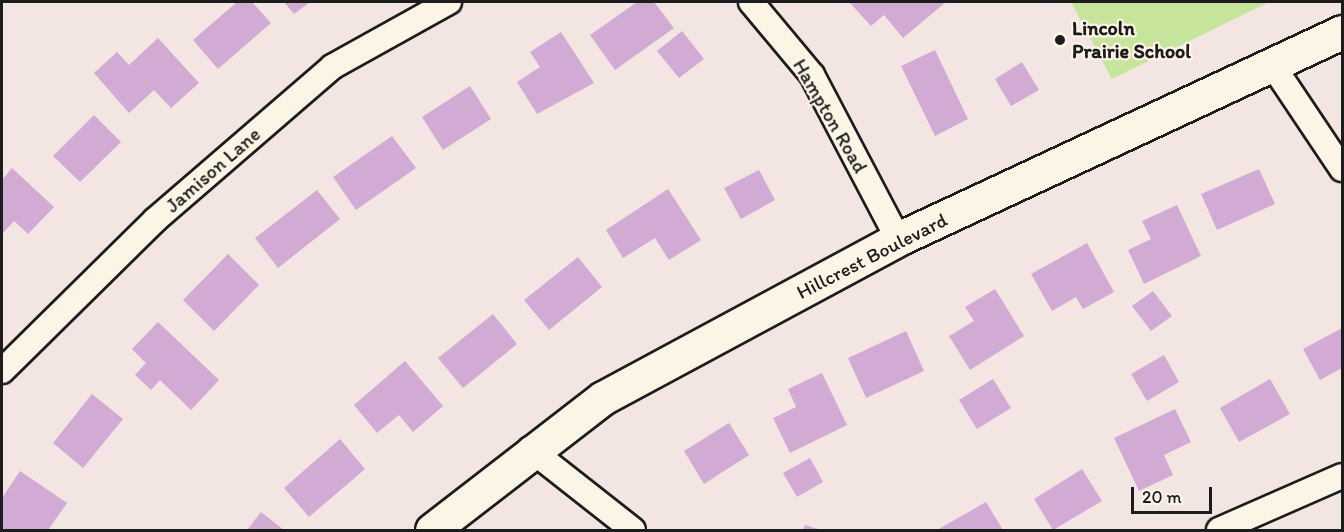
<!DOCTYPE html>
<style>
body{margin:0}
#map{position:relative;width:1344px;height:532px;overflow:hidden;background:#f3e6e2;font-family:Itim,sans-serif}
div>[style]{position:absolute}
.green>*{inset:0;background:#c6e49c}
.building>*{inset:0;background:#d1abd4}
.roads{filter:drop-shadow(2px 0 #1c1c1c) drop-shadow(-2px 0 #1c1c1c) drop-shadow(0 2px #1c1c1c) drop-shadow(0 -2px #1c1c1c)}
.street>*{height:24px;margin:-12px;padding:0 12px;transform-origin:12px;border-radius:12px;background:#fcf5e5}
.secondary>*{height:33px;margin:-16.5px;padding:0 16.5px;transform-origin:16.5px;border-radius:16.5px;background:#fcf5e5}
.dots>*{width:16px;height:16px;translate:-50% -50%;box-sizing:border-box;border:3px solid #fcf5e5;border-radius:50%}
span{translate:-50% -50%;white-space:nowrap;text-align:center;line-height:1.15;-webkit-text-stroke:4.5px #fcf5e5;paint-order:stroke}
.poi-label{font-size:20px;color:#1c1c1c;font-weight:700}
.left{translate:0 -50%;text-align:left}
.street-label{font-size:20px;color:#1c1c1c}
.frame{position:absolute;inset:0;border:3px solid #1c1c1c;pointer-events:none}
.scale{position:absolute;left:1131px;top:487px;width:81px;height:27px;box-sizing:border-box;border:3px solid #1c1c1c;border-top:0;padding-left:8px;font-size:18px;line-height:21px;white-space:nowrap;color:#1c1c1c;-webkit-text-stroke:4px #fcf5e5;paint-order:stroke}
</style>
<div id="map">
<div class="green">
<i style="clip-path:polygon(1071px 2px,1269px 2px,1112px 79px)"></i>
</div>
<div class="building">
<i style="clip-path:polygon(237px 2px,252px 2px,271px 23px,218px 69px,193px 40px)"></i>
<i style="clip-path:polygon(284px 2px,310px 2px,294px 14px)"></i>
<i style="clip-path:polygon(637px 2px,654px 2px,674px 28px,615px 70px,590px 35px)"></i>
<i style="clip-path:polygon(849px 2px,946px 2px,903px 38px,884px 15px,871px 26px)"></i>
<i style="clip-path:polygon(682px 31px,704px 59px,679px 78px,657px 51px)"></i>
<i style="clip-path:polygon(561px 32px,594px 83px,537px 114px,517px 82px,540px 67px,530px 52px)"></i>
<i style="clip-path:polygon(158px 38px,199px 83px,171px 108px,154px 90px,129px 113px,94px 73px,117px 52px,129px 65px)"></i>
<i style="clip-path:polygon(935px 50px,968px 119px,935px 136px,901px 66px)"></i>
<i style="clip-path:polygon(1022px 62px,1039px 90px,1011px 106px,995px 79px)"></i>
<i style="clip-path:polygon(470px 86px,491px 119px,443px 150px,422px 117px)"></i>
<i style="clip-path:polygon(94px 115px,121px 142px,80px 182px,53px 156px)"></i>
<i style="clip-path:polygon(392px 136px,416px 168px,356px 210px,333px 177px)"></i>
<i style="clip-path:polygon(12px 168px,54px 207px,28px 234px,14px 221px,2px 234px,2px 180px)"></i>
<i style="clip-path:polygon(1259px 169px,1275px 204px,1217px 230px,1201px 194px)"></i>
<i style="clip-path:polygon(759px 170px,775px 200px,741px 219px,724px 188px)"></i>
<i style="clip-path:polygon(668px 189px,701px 240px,669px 260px,655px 238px,623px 258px,606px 230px)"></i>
<i style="clip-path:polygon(317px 190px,340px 219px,278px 268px,255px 238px)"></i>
<i style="clip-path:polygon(1177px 205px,1201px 256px,1144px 284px,1128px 250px,1151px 239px,1142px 221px)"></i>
<i style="clip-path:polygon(1087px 243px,1114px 292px,1083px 309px,1076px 297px,1052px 311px,1031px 274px)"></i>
<i style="clip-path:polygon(228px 254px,259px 285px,214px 331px,183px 300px)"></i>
<i style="clip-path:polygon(578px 257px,602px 287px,549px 330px,524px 300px)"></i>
<i style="clip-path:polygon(995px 289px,1024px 336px,970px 370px,949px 336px,974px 321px,965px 307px)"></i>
<i style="clip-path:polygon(1153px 291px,1172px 316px,1151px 331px,1132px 306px)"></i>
<i style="clip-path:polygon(493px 314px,517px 344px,463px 388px,438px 358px)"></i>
<i style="clip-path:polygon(158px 322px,219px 380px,191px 410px,160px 380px,151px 390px,135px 375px,146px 363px,132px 349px)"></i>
<i style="clip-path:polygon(1342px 328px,1342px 368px,1320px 380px,1303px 349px)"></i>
<i style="clip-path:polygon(906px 331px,924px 371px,866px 398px,848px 358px)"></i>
<i style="clip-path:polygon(1164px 355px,1179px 382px,1147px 401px,1131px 374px)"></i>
<i style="clip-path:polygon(405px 361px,443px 406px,413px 432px,399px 415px,377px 433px,354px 405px)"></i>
<i style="clip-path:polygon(822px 373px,847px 425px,790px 453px,773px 418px,796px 407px,788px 389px)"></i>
<i style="clip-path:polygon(993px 379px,1011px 408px,977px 429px,959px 400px)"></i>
<i style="clip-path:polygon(1270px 379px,1290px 414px,1239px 442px,1220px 408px)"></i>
<i style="clip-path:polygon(92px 394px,123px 419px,83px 468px,53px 443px)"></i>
<i style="clip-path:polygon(1175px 409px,1191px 442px,1164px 455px,1173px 475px,1139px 491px,1114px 438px)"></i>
<i style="clip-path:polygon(729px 423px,749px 455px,704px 484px,684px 451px)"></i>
<i style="clip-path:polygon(340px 439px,365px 469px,309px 517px,284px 488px)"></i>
<i style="clip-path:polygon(810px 458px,823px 482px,797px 497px,783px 473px)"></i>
<i style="clip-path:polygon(1082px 469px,1102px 501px,1053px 530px,1034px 499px)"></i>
<i style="clip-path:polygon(20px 471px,67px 503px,48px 530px,2px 530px,2px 498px)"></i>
<i style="clip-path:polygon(986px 502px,1003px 530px,937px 530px)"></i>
<i style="clip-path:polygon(261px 512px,284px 530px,247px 530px)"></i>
<i style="clip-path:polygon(805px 525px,821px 530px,803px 530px)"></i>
</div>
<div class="roads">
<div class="street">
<i style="left:751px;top:2px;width:95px;rotate:50.1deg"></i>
<i style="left:812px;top:75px;width:185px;rotate:62.3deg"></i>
<i style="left:1273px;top:66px;width:124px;rotate:56.2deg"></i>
<i style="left:2px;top:371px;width:215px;rotate:-44.6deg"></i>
<i style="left:155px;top:220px;width:234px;rotate:-40.8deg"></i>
<i style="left:332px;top:67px;width:134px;rotate:-29.1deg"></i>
<i style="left:530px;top:449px;width:131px;rotate:38.2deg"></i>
<i style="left:1219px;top:530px;width:134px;rotate:-23.7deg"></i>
</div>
<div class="secondary">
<i style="left:432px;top:530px;width:216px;rotate:-37.7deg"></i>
<i style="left:603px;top:398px;width:335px;rotate:-28.3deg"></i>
<i style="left:898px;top:239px;width:490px;rotate:-25deg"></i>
</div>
</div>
<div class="dots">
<i style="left:1060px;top:40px;background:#1c1c1c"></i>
</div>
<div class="poi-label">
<span class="left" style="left:1072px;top:40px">Lincoln<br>Prairie School</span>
</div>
<div class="street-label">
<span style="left:830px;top:116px;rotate:60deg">Hampton Road</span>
<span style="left:213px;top:170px;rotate:-41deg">Jamison Lane</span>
<span style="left:872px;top:256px;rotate:-27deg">Hillcrest Boulevard</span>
</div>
<div class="frame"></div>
<div class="scale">20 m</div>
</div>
